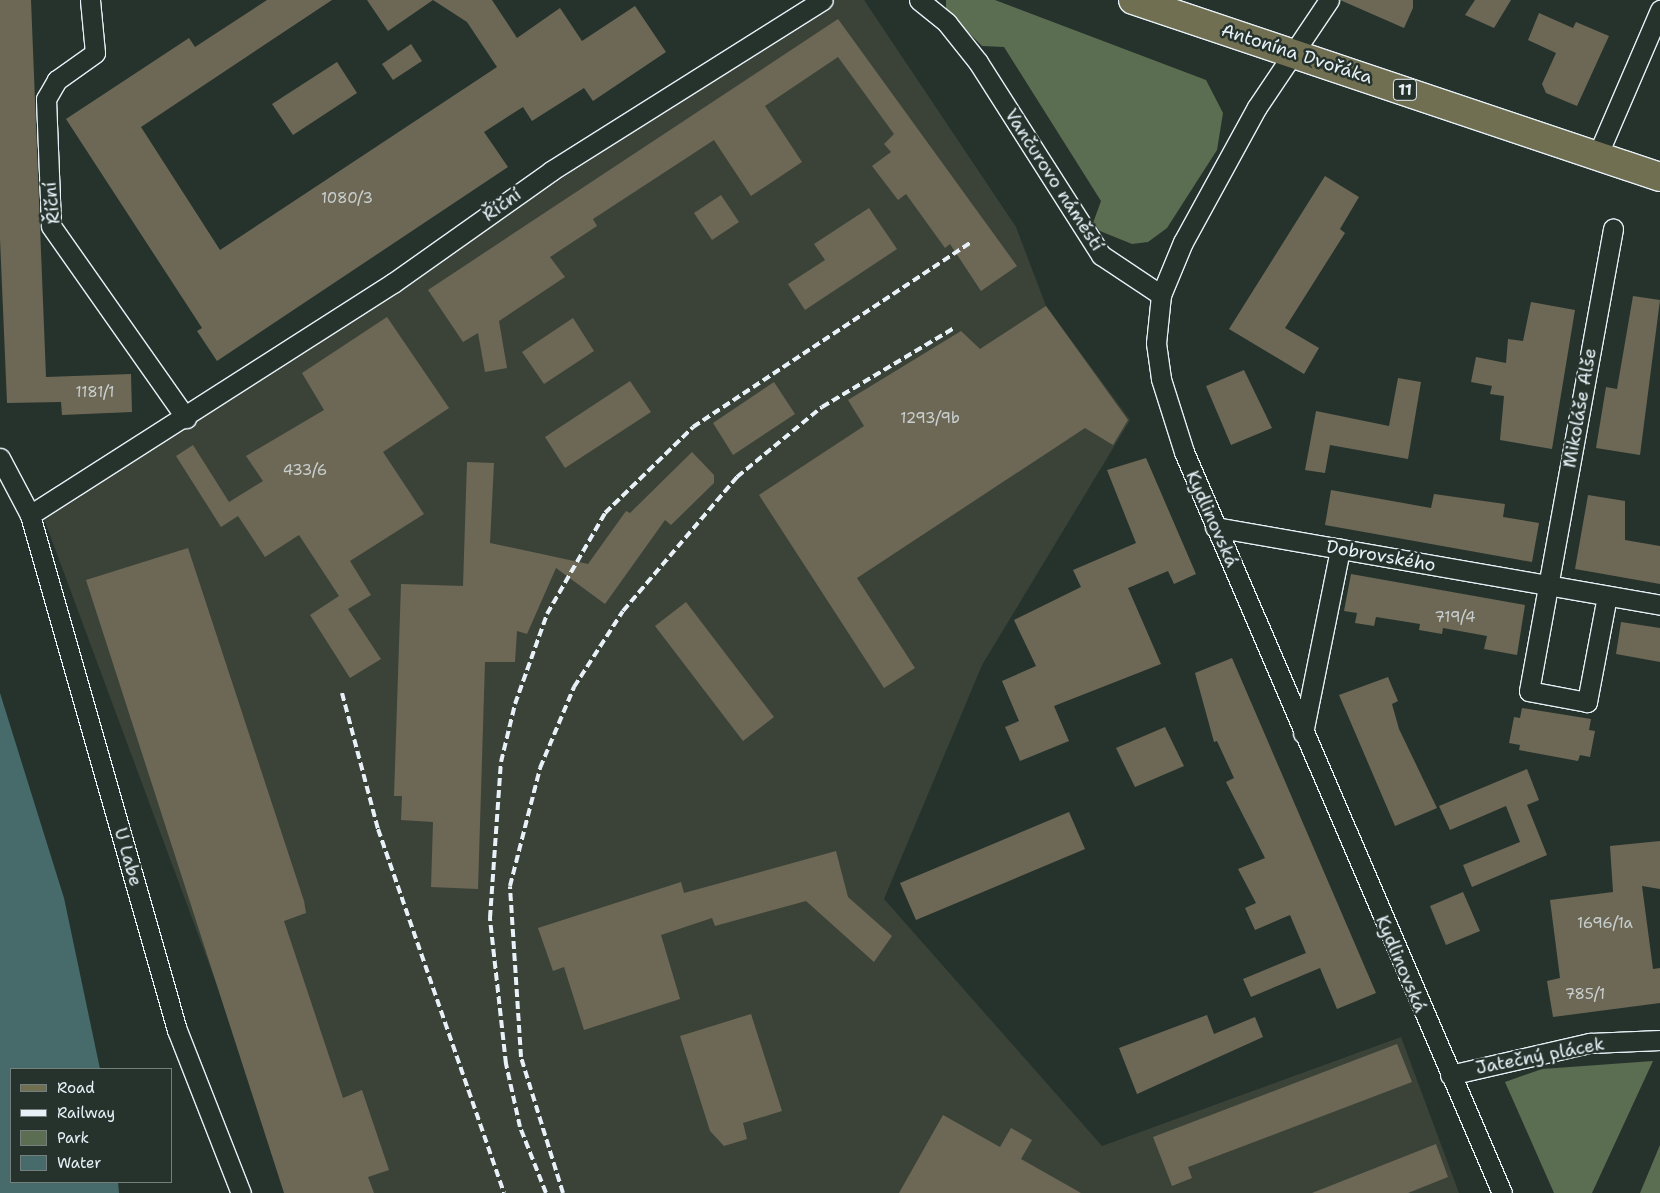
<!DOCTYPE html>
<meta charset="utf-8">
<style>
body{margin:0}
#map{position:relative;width:1660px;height:1193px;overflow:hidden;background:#26332d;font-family:"Shantell Sans",sans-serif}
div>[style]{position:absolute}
.built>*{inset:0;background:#3b4339}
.green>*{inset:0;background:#5c6e51}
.water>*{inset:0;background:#476b6b}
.building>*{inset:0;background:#6d6855}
.roads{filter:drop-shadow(1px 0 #e8f1f8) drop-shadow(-1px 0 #e8f1f8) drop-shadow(0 1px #e8f1f8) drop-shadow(0 -1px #e8f1f8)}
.street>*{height:19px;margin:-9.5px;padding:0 9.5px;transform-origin:9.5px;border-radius:9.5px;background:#26332d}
.primary>*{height:28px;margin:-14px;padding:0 14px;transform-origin:14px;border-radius:14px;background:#716f52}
.rail>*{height:4px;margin-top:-2px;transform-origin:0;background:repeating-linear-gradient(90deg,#e8f1f8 0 8px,transparent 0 12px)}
span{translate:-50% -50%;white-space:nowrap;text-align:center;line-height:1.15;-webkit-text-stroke:5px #26332d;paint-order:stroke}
.number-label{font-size:15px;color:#c9cfcf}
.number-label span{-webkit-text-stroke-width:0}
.shield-label span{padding:1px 4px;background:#26332d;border:1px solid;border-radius:4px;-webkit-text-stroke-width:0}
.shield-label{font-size:16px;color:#e8f1f8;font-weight:700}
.street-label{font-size:18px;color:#e8f1f8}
.legend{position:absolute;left:10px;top:1068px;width:162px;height:115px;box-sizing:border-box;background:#26332d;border:1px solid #747f7e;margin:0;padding:6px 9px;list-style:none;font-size:15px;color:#e8f1f8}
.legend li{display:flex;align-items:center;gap:10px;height:25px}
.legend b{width:25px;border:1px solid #747f7e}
</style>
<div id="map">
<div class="built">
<i style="clip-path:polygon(833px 0,864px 0,1016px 227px,1046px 306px,1130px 420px,982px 665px,884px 899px,1102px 1146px,1401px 1037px,1459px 1193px,294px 1193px,44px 519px)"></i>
</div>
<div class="green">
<i style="clip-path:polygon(946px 0,995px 0,1206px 80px,1223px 113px,1217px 150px,1167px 228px,1148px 242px,1132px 244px,1100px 231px,1093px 223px,1101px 201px,1004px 47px,982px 46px,946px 10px)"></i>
<i style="clip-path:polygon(1653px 1061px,1592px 1193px,1554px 1193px,1505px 1082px,1542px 1069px)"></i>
<i style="clip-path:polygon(1660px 1145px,1660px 1193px,1640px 1193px)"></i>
</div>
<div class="water">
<i style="clip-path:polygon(0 693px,64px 898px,100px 1069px,11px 1069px,11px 1182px,118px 1182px,119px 1193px,0 1193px)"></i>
</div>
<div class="building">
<i style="clip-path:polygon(0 0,31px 0,46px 377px,131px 374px,132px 412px,62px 415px,61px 402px,7px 403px,0 239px)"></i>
<i style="clip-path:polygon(267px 0,332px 0,141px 127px,220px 250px,497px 67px,467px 22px,433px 0,388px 31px,367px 0,492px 0,517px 38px,560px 8px,582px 41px,635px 6px,666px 52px,593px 101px,584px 88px,532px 121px,523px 107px,484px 132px,508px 167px,217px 361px,197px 331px,202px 328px,66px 119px,189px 38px,195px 47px)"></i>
<i style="clip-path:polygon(1340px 0,1413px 0,1413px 8px,1404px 28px)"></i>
<i style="clip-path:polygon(1475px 0,1511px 0,1494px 28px,1465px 15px)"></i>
<i style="clip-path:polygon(1539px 13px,1573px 28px,1576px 22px,1609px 36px,1577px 106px,1546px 93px,1542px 84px,1556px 53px,1528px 40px)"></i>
<i style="clip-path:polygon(838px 19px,1017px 266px,981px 291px,950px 244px,945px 248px,906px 194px,898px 200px,872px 166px,891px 152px,884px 144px,894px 134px,838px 57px,765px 106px,802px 162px,751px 196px,714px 140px,593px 219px,597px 226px,550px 257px,565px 277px,499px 321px,507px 368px,485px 372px,478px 333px,463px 342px,428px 290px)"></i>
<i style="clip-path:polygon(411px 44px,422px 61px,393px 80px,382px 64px)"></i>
<i style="clip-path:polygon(337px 62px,357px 93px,293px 135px,272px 104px)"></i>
<i style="clip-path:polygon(1325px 176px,1359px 197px,1340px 229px,1345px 233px,1285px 328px,1319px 348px,1304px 374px,1229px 329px)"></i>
<i style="clip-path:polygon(721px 195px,739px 222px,712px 240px,694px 213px)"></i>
<i style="clip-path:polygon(869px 208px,897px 249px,805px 310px,788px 284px,825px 260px,814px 244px)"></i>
<i style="clip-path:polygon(1633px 296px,1660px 300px,1640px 455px,1596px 448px,1606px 387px,1617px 389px)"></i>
<i style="clip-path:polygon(1531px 302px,1575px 310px,1552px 449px,1500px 440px,1504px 396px,1490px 394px,1492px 386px,1471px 382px,1476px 357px,1506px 363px,1508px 339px,1523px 341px)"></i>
<i style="clip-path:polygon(1046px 306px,1128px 420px,1113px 445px,1085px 428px,857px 578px,915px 668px,884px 688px,759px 495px,864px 426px,848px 400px,961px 331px,980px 349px)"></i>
<i style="clip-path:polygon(387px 317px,449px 408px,383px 452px,424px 514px,350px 561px,371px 595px,348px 609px,381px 659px,350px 678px,310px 615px,339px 596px,299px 535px,265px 557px,238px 516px,221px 527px,176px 456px,193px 445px,229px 502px,263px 481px,246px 456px,324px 410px,302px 373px)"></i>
<i style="clip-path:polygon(573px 318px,594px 351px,544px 384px,522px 352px)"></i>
<i style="clip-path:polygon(1244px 370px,1272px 428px,1231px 445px,1206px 386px)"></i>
<i style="clip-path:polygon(1398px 378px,1421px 382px,1408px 459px,1330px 445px,1325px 473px,1305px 470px,1316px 411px,1389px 426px)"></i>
<i style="clip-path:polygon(630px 381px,651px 412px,565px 468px,545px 437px)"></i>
<i style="clip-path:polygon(774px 382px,795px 414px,733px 455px,713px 423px)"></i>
<i style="clip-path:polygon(692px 452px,714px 475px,714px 483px,671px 525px,665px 520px,605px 604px,556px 568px,527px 634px,517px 631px,515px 662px,485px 662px,478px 889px,431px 887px,433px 822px,401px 820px,402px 796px,394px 796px,401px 584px,463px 586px,467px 462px,494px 463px,490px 543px,588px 564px,626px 511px,630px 513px)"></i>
<i style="clip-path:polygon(1146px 458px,1196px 574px,1174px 584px,1168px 571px,1128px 588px,1161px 664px,1054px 706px,1069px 741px,1020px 761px,1005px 727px,1019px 721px,1002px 681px,1036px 666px,1014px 620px,1081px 587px,1073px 570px,1136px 543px,1107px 470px)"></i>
<i style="clip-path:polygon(1331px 490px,1431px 508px,1434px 494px,1505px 504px,1503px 517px,1539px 523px,1532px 562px,1325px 525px)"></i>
<i style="clip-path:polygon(1588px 495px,1625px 501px,1625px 540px,1660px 546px,1660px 584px,1575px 569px)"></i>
<i style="clip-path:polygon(188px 548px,304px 901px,306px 913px,284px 921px,343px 1098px,362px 1090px,389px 1170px,368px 1177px,374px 1193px,284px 1193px,86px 580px)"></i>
<i style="clip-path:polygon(1351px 574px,1525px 605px,1517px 655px,1484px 649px,1487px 636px,1443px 628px,1442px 634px,1419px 630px,1420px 624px,1376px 617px,1374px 626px,1355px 623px,1357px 613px,1344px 611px)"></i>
<i style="clip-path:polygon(686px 602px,774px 717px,743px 741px,655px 626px)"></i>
<i style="clip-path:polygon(1621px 622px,1660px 628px,1660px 662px,1616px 654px)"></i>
<i style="clip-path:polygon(1232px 658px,1376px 993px,1337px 1009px,1320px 968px,1251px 997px,1243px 979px,1306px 953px,1290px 915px,1255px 930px,1245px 908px,1256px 903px,1238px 869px,1265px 858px,1226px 782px,1234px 778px,1217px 741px,1214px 742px,1195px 673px)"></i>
<i style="clip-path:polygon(1388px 677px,1398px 701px,1392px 704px,1399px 729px,1437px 808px,1395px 826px,1339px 695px)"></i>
<i style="clip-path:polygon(1522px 708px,1591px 719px,1589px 730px,1595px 731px,1590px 757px,1580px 755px,1578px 761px,1519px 750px,1520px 745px,1509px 743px,1514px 717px,1520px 718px)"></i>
<i style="clip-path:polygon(1165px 727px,1184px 766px,1135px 787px,1116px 748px)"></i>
<i style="clip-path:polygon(1527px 769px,1539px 800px,1527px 805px,1547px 855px,1472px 887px,1463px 865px,1520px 842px,1506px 806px,1450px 830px,1439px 806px)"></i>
<i style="clip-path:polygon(1069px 812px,1085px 849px,916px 920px,900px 883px)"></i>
<i style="clip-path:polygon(1660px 841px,1660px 889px,1642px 886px,1653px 969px,1660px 968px,1660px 1003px,1553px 1017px,1547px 981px,1560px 978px,1550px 900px,1613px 892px,1610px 846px)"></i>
<i style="clip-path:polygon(836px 851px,848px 897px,892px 936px,874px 962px,806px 901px,715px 926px,712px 918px,661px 935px,680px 999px,584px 1030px,564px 967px,553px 971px,538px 928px,681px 882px,684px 893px)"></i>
<i style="clip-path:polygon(1463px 892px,1480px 931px,1446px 945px,1430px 906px)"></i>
<i style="clip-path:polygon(751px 1014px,782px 1111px,743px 1123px,747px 1139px,724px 1146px,710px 1131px,680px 1036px)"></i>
<i style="clip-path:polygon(1207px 1015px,1214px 1034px,1255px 1017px,1263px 1037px,1137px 1094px,1119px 1048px)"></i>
<i style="clip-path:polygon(1397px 1044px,1412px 1082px,1188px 1167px,1192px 1178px,1172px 1186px,1153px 1137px)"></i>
<i style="clip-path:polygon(943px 1115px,1000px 1147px,1011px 1128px,1032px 1140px,1021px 1159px,1081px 1193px,899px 1193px)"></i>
<i style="clip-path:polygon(1436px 1144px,1448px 1177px,1408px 1193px,1312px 1193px)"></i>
</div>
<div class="roads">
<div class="street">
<i style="left:90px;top:0;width:53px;rotate:84.6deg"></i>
<i style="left:95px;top:53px;width:47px;rotate:144.6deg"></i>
<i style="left:57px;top:80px;width:22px;rotate:120deg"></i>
<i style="left:46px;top:99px;width:127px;rotate:87.7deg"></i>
<i style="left:51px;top:226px;width:235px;rotate:54.9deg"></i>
<i style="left:919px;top:0;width:36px;rotate:39deg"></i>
<i style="left:947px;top:23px;width:50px;rotate:51.5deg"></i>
<i style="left:978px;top:62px;width:229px;rotate:57.5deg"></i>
<i style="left:1101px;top:255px;width:72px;rotate:33.7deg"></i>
<i style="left:1329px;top:0;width:129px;rotate:123.9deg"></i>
<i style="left:1257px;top:107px;width:154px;rotate:118.7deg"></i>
<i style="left:1183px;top:242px;width:57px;rotate:112.5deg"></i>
<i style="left:1161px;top:295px;width:48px;rotate:95.9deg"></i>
<i style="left:1156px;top:343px;width:36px;rotate:82deg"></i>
<i style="left:1161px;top:379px;width:77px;rotate:72.5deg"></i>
<i style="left:1184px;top:452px;width:806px;rotate:66.77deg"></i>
<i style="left:1598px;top:154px;width:157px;rotate:-66.7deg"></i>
<i style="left:0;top:458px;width:64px;rotate:62.2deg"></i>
<i style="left:30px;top:515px;width:536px;rotate:74.07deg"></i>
<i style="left:177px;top:1030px;width:175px;rotate:68.6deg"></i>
<i style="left:30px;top:515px;width:431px;rotate:-32.6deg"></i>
<i style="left:393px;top:283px;width:194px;rotate:-35.3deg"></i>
<i style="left:551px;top:171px;width:321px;rotate:-32.2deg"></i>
<i style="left:1215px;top:527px;width:452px;rotate:9.9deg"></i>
<i style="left:1607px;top:596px;width:108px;rotate:100.7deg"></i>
<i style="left:1587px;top:702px;width:59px;rotate:-169.3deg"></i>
<i style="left:1529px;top:691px;width:470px;rotate:-79.7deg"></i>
<i style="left:1303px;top:733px;width:188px;rotate:-78.6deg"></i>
<i style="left:1450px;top:1075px;width:144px;rotate:-12.9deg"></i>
<i style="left:1590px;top:1043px;width:70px;rotate:-2.5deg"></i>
</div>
<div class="primary">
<i style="left:1133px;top:0;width:556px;rotate:18.57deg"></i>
</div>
</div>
<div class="rail">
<i style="left:342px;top:693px;width:141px;rotate:75.2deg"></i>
<i style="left:378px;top:829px;width:385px;rotate:70.9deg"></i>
<i style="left:546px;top:1193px;width:71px;rotate:-111.5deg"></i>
<i style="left:520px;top:1127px;width:65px;rotate:-102.5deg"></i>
<i style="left:506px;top:1064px;width:147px;rotate:-96.3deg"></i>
<i style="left:490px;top:918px;width:156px;rotate:-86deg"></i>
<i style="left:501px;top:762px;width:60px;rotate:-76.4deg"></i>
<i style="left:515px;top:704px;width:96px;rotate:-70.4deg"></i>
<i style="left:547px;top:614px;width:116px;rotate:-60.1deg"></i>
<i style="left:605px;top:513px;width:123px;rotate:-44.3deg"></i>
<i style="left:693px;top:427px;width:334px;rotate:-33.6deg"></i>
<i style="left:563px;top:1193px;width:142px;rotate:-107.2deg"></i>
<i style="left:521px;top:1057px;width:171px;rotate:-93.7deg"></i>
<i style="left:510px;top:886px;width:122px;rotate:-75.7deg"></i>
<i style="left:540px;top:768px;width:88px;rotate:-67.2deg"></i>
<i style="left:574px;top:687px;width:90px;rotate:-57.2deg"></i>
<i style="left:623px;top:611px;width:176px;rotate:-49.6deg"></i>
<i style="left:737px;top:477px;width:110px;rotate:-39.5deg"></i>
<i style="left:822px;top:407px;width:154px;rotate:-30.9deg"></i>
</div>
<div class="number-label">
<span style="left:347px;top:199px">1080/3</span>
<span style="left:95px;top:393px">1181/1</span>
<span style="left:930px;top:419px">1293/9b</span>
<span style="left:305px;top:471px">433/6</span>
<span style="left:1455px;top:618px">719/4</span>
<span style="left:1605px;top:924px">1696/1a</span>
<span style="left:1585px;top:995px">785/1</span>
</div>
<div class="shield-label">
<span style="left:1405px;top:90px">11</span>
</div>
<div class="street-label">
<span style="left:1297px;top:54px;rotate:18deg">Antonína Dvořáka</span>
<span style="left:1054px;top:180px;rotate:57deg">Vančurovo náměstí</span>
<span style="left:52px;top:203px;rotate:-96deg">Říční</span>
<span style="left:502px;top:205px;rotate:-36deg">Říční</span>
<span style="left:1580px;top:408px;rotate:-80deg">Mikoláše Alše</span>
<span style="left:1212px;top:519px;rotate:66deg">Kydlinovská</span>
<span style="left:1381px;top:556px;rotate:10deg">Dobrovského</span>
<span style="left:128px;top:857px;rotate:74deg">U Labe</span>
<span style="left:1401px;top:964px;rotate:67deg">Kydlinovská</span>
<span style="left:1540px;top:1056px;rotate:-11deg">Jatečný plácek</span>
</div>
<ul class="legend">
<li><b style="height:6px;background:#716f52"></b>Road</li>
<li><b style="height:6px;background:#e8f1f8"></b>Railway</li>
<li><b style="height:14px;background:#5c6e51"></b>Park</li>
<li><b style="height:14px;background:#476b6b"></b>Water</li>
</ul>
</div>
